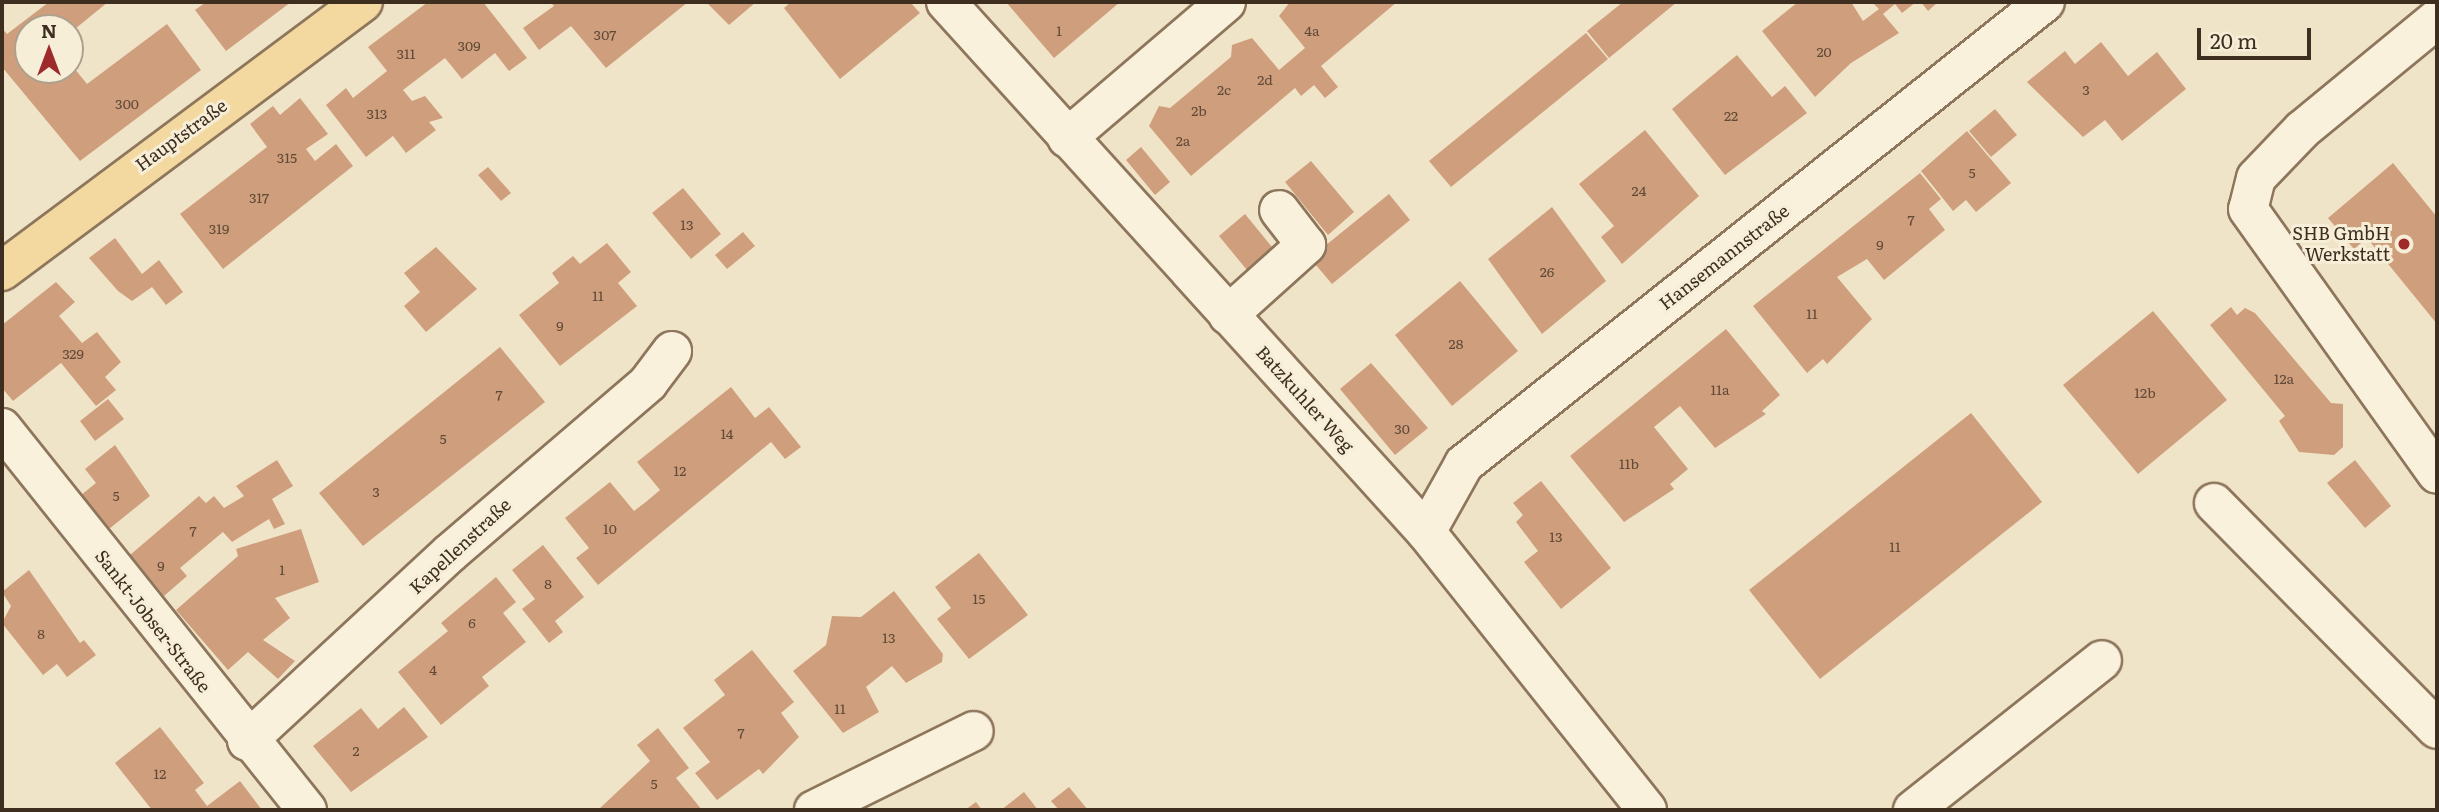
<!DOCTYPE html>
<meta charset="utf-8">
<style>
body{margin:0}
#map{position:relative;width:2439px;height:812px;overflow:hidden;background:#f0e4c8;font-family:Literata,serif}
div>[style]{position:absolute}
.building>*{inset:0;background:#cf9f7d}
.roads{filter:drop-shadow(2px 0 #8d765c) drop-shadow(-2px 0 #8d765c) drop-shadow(0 2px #8d765c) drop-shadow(0 -2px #8d765c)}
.minor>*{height:38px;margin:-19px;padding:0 19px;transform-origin:19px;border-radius:19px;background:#faf1dc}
.major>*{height:38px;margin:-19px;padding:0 19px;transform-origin:19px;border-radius:19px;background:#f3d9a0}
.dots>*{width:19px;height:19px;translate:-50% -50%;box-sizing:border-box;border:4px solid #f7eed8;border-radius:50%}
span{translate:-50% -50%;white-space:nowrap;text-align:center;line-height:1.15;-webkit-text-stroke:6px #f7eed8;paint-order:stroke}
.number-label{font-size:14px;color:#624a37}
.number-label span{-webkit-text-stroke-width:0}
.street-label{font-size:18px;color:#3d2e20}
.poi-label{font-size:18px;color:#3d2e20}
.right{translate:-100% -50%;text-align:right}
.frame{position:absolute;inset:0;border:4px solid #3d2e20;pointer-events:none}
.north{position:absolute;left:14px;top:14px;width:70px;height:70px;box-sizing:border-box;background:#f7eed8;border:2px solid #ada18e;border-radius:50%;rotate:0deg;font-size:19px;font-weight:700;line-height:28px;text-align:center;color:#3d2e20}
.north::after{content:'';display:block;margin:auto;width:24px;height:32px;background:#9e2a2b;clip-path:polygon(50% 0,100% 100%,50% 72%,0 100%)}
.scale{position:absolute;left:2197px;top:28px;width:114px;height:32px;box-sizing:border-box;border:4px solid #3d2e20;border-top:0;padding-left:9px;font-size:21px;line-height:24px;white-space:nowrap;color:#3d2e20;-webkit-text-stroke:5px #f7eed8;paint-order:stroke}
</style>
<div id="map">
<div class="building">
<i style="clip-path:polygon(49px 2px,108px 2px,70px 33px,28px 28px,28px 70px,70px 70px,70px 63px,87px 84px,167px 24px,201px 70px,80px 161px,2px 67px,2px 28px,7px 34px)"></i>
<i style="clip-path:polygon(206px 2px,291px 2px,226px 51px,195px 10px)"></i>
<i style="clip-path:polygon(428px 2px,483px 2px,527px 58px,509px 71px,495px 53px,462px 79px,445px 58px,403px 90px,412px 101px,425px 96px,443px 118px,429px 122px,436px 130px,406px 153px,393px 136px,366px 157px,326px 105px,346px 88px,353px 98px,387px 71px,368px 47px)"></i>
<i style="clip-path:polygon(550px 2px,688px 2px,606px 68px,571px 26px,539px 50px,523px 28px,554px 6px)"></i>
<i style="clip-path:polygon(706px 2px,756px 2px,729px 25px)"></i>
<i style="clip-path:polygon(791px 2px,910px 2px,920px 13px,840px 79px,784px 8px)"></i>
<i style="clip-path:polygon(1006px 2px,1120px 2px,1054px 58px)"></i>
<i style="clip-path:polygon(1290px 2px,1397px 2px,1321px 66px,1338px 87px,1325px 98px,1314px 85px,1301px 96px,1295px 88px,1191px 176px,1149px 126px,1159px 106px,1170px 108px,1231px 57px,1232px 45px,1252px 38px,1279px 70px,1305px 48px,1279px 16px)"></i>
<i style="clip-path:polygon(1623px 2px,1677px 2px,1609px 58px,1587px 31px)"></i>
<i style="clip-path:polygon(1798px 2px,1851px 2px,1863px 21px,1879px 9px,1872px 2px,1916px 2px,1902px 13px,1895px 4px,1883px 14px,1899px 33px,1851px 63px,1815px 97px,1762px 31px)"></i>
<i style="clip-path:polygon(1921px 2px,1938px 2px,1928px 11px)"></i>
<i style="clip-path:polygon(1586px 33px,1608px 59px,1451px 187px,1429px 161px)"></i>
<i style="clip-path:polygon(2101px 42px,2128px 76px,2157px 52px,2186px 89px,2122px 141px,2105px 120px,2083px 137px,2027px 82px,2065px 51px,2075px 64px)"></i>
<i style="clip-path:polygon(1737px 55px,1772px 97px,1785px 86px,1807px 113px,1725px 175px,1672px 109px)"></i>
<i style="clip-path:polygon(300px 98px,328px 134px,306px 149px,315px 161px,336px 144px,353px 166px,223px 269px,180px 214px,267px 147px,250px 124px,273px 106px,280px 115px)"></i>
<i style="clip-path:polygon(1995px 109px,2017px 135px,1991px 157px,1969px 131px)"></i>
<i style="clip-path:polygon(1645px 130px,1699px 196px,1622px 264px,1601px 237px,1614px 226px,1579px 184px)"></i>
<i style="clip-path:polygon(1967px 131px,2011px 183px,1976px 212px,1966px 200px,1953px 211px,1921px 171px)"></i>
<i style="clip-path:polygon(1141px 147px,1170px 182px,1155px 195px,1126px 160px)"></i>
<i style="clip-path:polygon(1311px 161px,1354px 212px,1328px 235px,1285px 182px)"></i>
<i style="clip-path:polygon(2393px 163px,2437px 217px,2437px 324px,2367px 238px,2354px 249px,2328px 218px)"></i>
<i style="clip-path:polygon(488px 167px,511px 193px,501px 201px,478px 175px)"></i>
<i style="clip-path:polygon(1920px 173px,1941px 199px,1929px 209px,1945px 230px,1884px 280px,1867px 259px,1837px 277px,1872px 319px,1827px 364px,1823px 359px,1807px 373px,1753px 306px)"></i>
<i style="clip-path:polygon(683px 188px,721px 234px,691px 259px,652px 213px)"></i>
<i style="clip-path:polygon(1389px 194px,1410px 220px,1332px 284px,1310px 258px)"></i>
<i style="clip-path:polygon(1552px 207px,1606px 281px,1542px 334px,1488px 259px)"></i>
<i style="clip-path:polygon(1245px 214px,1277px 253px,1251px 275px,1219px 236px)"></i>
<i style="clip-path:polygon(743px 232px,755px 246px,727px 269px,715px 255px)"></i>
<i style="clip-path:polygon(115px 238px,142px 274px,159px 260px,183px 292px,166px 305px,152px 287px,132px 301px,118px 291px,89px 258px)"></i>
<i style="clip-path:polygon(607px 243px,631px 272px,618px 283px,637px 306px,560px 366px,519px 315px,559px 283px,552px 273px,573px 256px,580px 264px)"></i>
<i style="clip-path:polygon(436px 247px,477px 289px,426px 332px,404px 306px,420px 292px,404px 273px)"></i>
<i style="clip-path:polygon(1460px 281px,1518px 351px,1452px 406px,1395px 335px)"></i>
<i style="clip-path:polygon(56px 282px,75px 302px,59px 316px,82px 343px,97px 332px,121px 362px,105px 377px,116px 390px,96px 406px,61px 363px,13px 401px,2px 388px,2px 325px)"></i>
<i style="clip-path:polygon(2231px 307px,2237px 315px,2245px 308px,2255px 313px,2331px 403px,2343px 404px,2343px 447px,2334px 455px,2299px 452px,2279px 421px,2285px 416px,2210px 325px)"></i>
<i style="clip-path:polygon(2153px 311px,2227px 400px,2138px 474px,2063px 385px)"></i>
<i style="clip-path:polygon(1726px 329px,1780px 395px,1762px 411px,1766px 414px,1715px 448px,1680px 406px,1654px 427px,1688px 469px,1670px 484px,1674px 489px,1624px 522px,1570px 456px)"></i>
<i style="clip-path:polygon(500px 347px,545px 402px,363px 546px,319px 493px)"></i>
<i style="clip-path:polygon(1371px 363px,1428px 428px,1395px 455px,1340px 389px)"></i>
<i style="clip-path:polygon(731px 387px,755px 418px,769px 407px,801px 447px,785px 459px,771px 442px,598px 585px,576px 558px,589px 548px,565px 518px,610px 482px,634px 511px,647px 501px,660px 490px,637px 462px)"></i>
<i style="clip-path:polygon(108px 399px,124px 419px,95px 441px,80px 421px)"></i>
<i style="clip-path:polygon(1971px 413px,2042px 502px,1820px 679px,1749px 590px)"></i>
<i style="clip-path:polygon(115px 445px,150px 496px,109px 529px,81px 495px,96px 483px,85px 469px)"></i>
<i style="clip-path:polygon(277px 460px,293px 486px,272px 499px,285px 524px,274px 529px,269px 519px,232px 542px,223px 532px,180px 568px,187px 576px,164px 596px,130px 555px,199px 496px,206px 503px,214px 496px,224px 508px,244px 496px,236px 486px)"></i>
<i style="clip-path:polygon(2355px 460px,2391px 506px,2365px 528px,2327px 483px)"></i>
<i style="clip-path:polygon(1541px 481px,1611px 568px,1561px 609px,1524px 562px,1538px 551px,1516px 522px,1523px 515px,1513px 503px)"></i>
<i style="clip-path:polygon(301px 529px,319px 582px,275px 598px,290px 618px,263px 640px,295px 661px,278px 679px,248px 652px,228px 670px,176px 610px,238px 556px,236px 549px)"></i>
<i style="clip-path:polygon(543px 545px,584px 597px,555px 621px,563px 632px,549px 643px,522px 609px,535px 599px,512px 570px)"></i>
<i style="clip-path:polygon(979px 553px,1028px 615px,969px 659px,937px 619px,951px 608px,935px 587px)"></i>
<i style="clip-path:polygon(29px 570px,80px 643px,84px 640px,96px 655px,67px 677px,57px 664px,43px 675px,2px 623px,11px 606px,2px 592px)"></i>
<i style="clip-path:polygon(496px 577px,516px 602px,503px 613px,526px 642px,482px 677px,489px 686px,441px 725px,398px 672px,448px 631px,441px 623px)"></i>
<i style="clip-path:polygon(894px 591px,943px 654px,942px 662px,906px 683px,892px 666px,866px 687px,879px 712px,843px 733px,793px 671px,826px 645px,832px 616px,861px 617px)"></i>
<i style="clip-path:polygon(752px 650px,794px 702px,781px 713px,799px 737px,763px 774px,759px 769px,717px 800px,695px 773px,710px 762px,683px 728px,725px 695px,714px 680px)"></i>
<i style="clip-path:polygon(404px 707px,428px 737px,351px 792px,313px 746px,361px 708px,378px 729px)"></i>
<i style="clip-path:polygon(160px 727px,204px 783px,195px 790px,207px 806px,240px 781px,262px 810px,152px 810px,115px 763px)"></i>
<i style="clip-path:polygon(658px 728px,689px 768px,676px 778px,702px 810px,598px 810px,650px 761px,637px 745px)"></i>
<i style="clip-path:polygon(1069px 787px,1088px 810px,1059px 810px,1051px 801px)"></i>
<i style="clip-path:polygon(1024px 792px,1038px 810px,1001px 810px)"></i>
<i style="clip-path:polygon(976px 802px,982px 810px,965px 810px)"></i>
</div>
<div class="roads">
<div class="minor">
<i style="left:946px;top:2px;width:715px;rotate:47.83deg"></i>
<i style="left:1426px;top:532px;width:355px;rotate:51.5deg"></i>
<i style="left:2437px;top:19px;width:175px;rotate:140.6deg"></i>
<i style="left:2302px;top:130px;width:66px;rotate:133.8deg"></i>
<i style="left:2256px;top:178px;width:32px;rotate:104deg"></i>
<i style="left:2248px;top:209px;width:325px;rotate:54.5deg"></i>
<i style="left:1067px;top:138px;width:209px;rotate:-40.5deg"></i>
<i style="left:1228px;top:315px;width:105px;rotate:-41.9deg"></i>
<i style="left:1306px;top:245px;width:44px;rotate:-127.6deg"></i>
<i style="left:2px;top:428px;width:489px;rotate:51.4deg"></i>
<i style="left:2214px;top:503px;width:317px;rotate:45.4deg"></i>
<i style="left:1426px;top:532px;width:78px;rotate:-60.8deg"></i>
<i style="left:1464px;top:464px;width:742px;rotate:-38.49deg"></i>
<i style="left:247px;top:741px;width:277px;rotate:-42.8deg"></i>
<i style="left:450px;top:553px;width:261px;rotate:-40.6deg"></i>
<i style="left:648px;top:383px;width:40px;rotate:-53deg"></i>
<i style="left:814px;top:810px;width:178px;rotate:-26.3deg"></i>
<i style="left:1913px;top:810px;width:241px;rotate:-38.4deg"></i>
</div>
<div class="major">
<i style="left:2px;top:271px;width:450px;rotate:-36.7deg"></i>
</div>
</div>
<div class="dots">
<i style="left:2404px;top:244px;background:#9e2a2b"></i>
</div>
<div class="number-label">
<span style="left:1059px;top:30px">1</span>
<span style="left:1312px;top:30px">4a</span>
<span style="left:605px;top:34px">307</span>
<span style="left:469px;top:45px">309</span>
<span style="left:1824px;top:51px">20</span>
<span style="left:406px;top:53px">311</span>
<span style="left:1265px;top:79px">2d</span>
<span style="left:1224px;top:89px">2c</span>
<span style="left:2086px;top:89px">3</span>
<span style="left:127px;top:103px">300</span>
<span style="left:1199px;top:110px">2b</span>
<span style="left:377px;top:113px">313</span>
<span style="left:1731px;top:115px">22</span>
<span style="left:1183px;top:140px">2a</span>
<span style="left:287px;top:157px">315</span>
<span style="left:1972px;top:172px">5</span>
<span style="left:1639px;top:190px">24</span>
<span style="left:259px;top:197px">317</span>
<span style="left:1911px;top:219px">7</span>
<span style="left:687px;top:224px">13</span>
<span style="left:219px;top:228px">319</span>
<span style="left:1880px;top:244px">9</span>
<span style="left:1547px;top:271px">26</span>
<span style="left:598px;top:295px">11</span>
<span style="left:1812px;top:313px">11</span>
<span style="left:560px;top:325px">9</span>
<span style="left:1456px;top:343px">28</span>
<span style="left:73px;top:353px">329</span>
<span style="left:2284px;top:378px">12a</span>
<span style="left:1720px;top:389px">11a</span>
<span style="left:2145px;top:392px">12b</span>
<span style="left:499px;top:394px">7</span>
<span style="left:1402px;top:428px">30</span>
<span style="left:727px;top:433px">14</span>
<span style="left:443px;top:438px">5</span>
<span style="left:1629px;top:463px">11b</span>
<span style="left:680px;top:470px">12</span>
<span style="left:376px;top:491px">3</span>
<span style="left:116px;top:495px">5</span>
<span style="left:610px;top:528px">10</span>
<span style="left:193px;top:530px">7</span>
<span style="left:1556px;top:536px">13</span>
<span style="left:1895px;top:546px">11</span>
<span style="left:161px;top:565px">9</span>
<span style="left:282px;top:569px">1</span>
<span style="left:548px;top:583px">8</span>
<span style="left:979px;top:598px">15</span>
<span style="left:472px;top:622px">6</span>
<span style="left:41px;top:633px">8</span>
<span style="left:889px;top:637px">13</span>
<span style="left:433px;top:669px">4</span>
<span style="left:840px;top:708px">11</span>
<span style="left:741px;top:732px">7</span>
<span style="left:356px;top:750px">2</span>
<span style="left:160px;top:773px">12</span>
<span style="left:654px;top:783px">5</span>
</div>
<div class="street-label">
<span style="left:181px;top:135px;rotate:-36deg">Hauptstraße</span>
<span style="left:1724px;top:257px;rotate:-38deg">Hansemannstraße</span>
<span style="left:1305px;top:399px;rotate:48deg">Batzkuhler Weg</span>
<span style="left:460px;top:546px;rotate:-43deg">Kapellenstraße</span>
<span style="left:153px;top:621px;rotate:52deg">Sankt-Jobser-Straße</span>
</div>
<div class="poi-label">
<span class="right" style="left:2390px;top:244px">SHB GmbH<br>Werkstatt</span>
</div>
<div class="frame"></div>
<div class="north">N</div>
<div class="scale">20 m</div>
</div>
